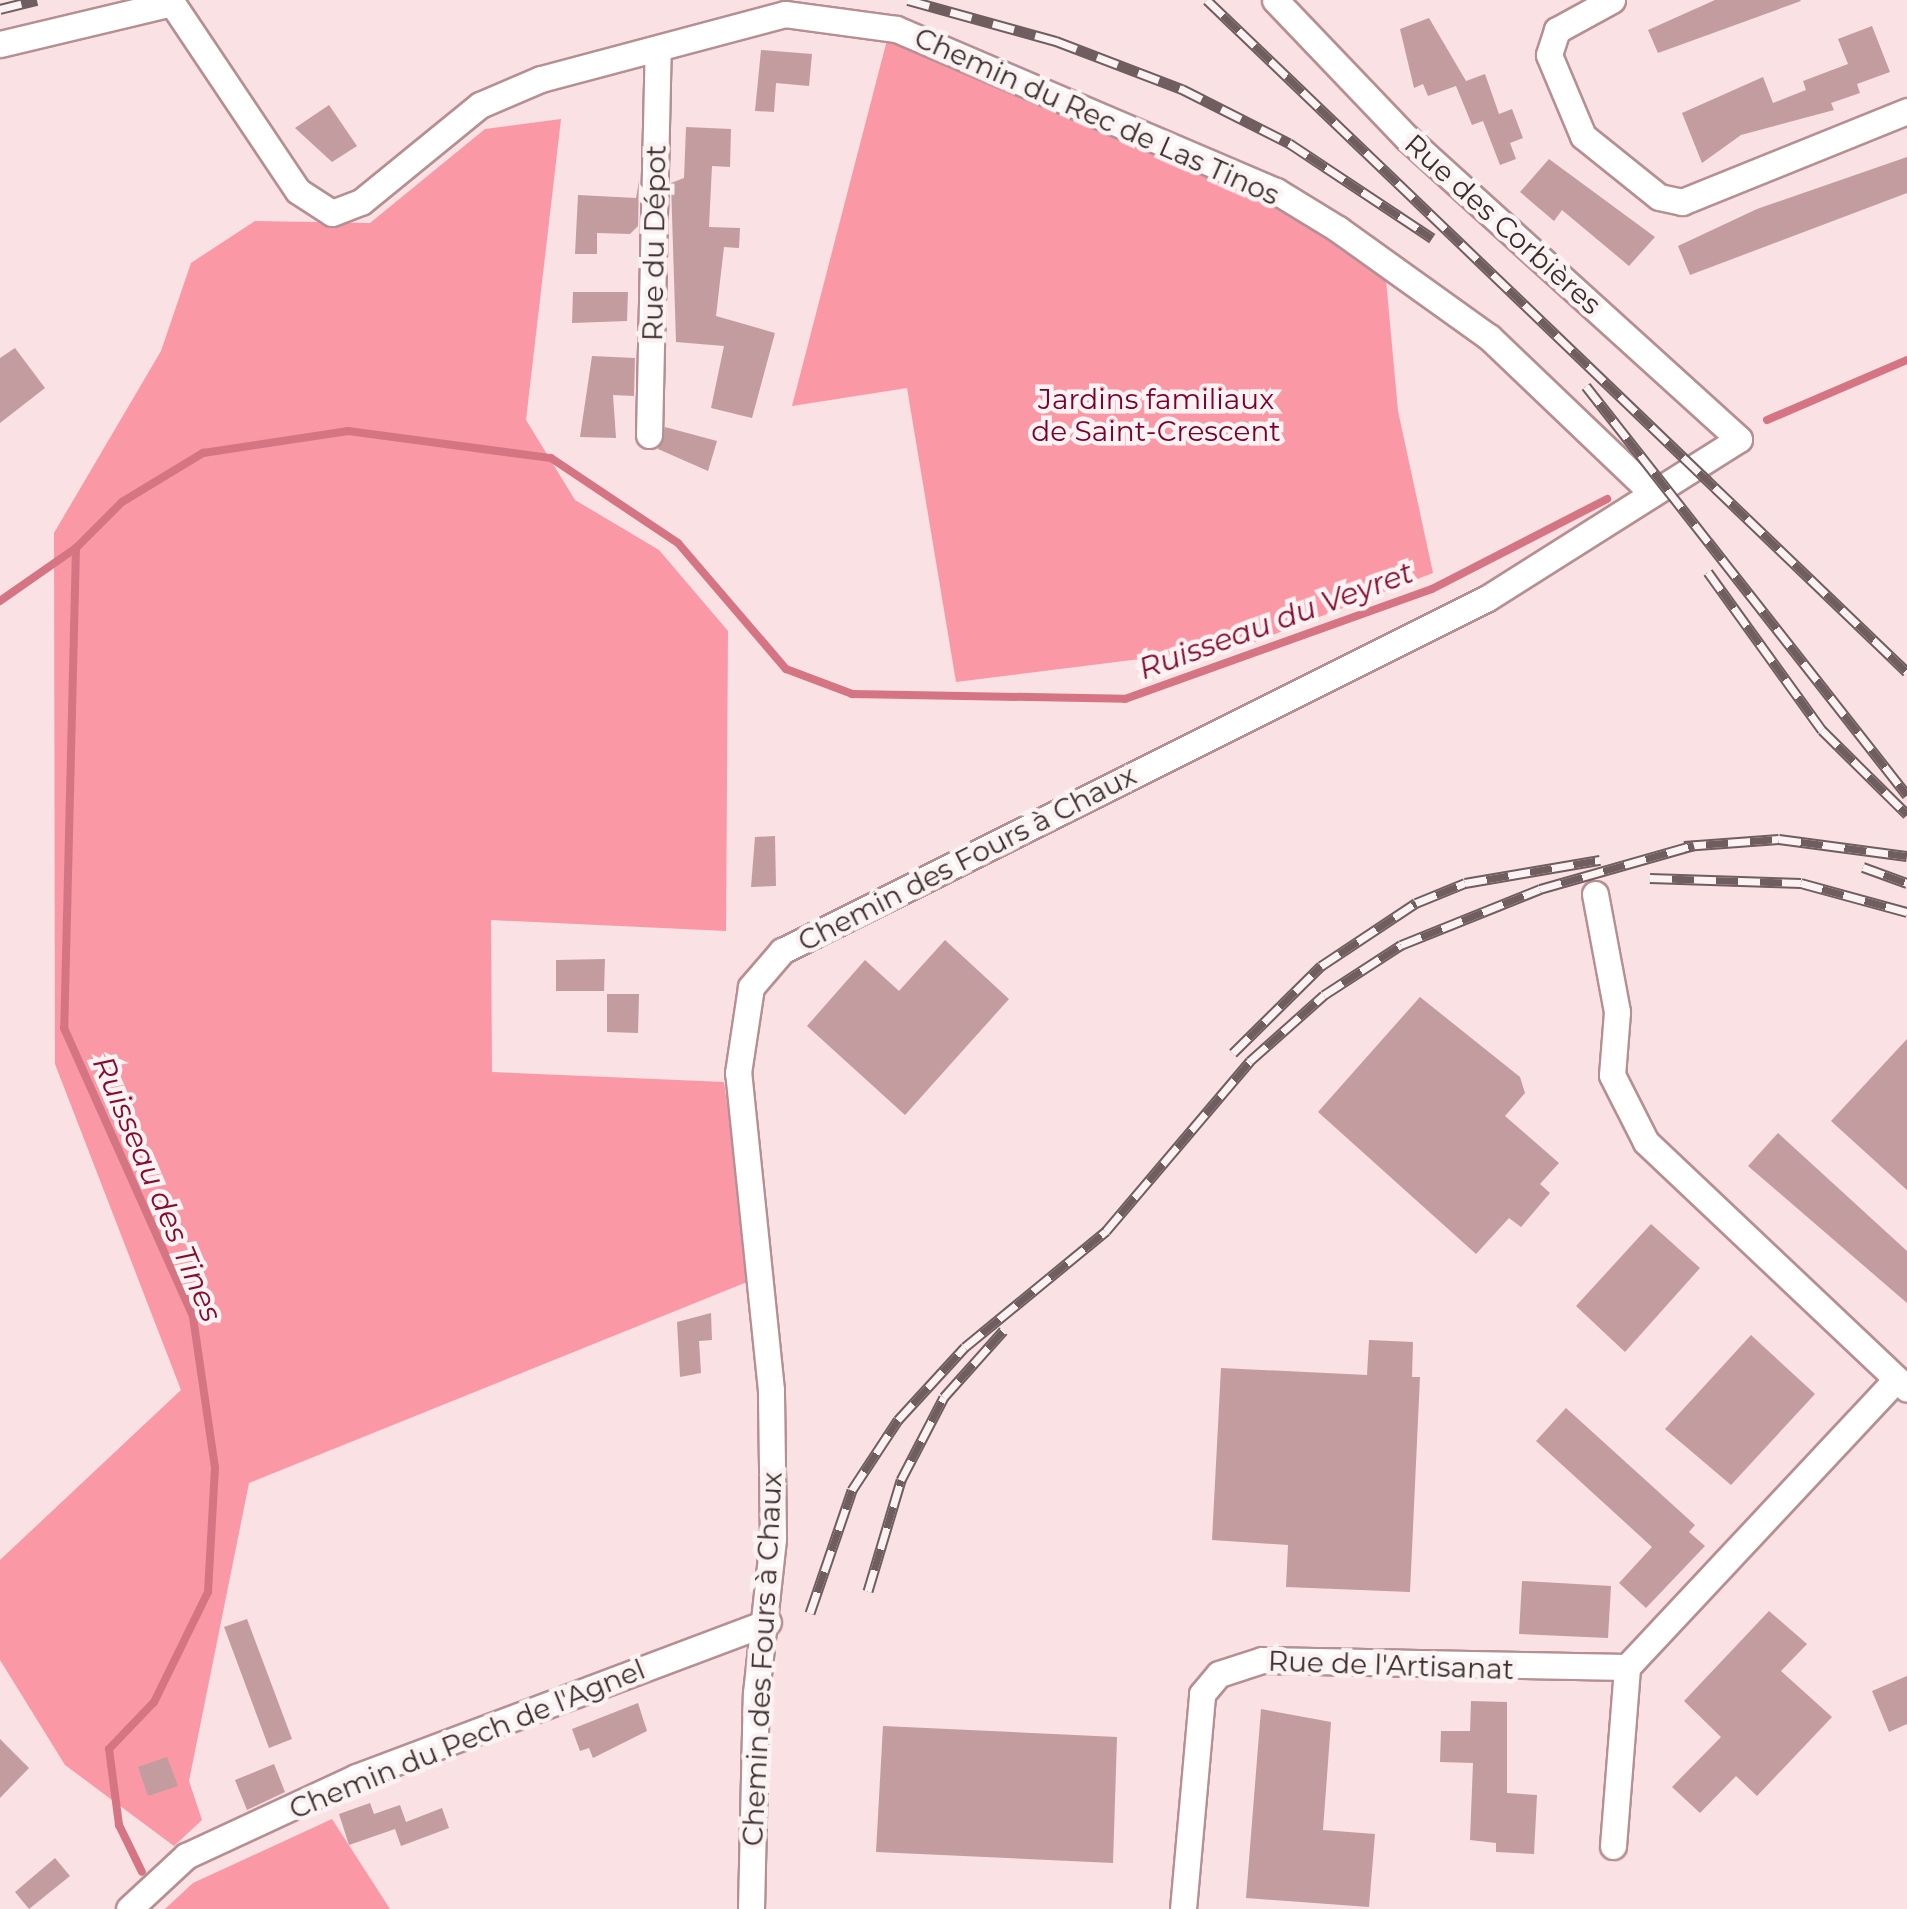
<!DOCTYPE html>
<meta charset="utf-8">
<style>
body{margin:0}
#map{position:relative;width:1907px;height:1909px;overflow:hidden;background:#fae1e3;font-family:Montserrat,sans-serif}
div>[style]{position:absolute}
.green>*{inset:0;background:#fb98a5}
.stream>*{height:8px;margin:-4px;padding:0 4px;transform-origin:4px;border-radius:4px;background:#d57583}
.building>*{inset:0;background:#c39ca0}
.roads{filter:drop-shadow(2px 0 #b68f93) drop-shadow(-2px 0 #b68f93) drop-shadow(0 2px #b68f93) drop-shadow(0 -2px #b68f93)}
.minor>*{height:25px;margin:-12.5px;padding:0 12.5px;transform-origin:12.5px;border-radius:12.5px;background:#fff}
.rail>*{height:11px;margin-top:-5.5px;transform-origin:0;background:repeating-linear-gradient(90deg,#fbf3f3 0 22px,#6f5d5f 0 44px);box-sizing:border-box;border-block:2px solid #6f5d5f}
span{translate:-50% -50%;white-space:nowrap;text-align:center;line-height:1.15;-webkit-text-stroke:9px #fbf3f3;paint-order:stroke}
.street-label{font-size:28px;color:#3b2c2d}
.park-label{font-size:28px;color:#7c002b}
.water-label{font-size:30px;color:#840c31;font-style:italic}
</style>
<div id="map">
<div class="green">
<i style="clip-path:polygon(887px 40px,1061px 104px,1208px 171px,1385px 269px,1398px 411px,1433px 573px,1244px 646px,956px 682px,907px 388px,792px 406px)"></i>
<i style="clip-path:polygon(561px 119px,526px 420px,575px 500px,659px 550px,728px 631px,726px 931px,491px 920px,492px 1072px,724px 1082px,752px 1280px,249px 1483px,189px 1781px,202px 1820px,174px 1846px,65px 1765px,0 1660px,0 1560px,181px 1390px,55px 1064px,54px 533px,161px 351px,191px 263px,255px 221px,370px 223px,485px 129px)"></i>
<i style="clip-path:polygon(332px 1819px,390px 1909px,165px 1909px,193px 1883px)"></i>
</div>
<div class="stream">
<i style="left:1767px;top:420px;width:152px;rotate:-23.2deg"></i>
<i style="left:76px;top:548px;width:480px;rotate:91.4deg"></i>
<i style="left:64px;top:1028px;width:316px;rotate:65.9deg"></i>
<i style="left:193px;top:1317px;width:152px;rotate:81.7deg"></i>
<i style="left:215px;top:1467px;width:125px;rotate:93.2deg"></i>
<i style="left:208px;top:1592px;width:123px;rotate:116.1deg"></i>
<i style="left:154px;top:1702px;width:65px;rotate:133.8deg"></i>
<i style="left:109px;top:1749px;width:77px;rotate:82.5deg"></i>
<i style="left:119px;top:1825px;width:52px;rotate:63.9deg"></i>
<i style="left:0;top:601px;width:93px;rotate:-34.9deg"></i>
<i style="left:76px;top:548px;width:65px;rotate:-45deg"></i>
<i style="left:122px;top:502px;width:95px;rotate:-31.2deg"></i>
<i style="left:203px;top:453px;width:147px;rotate:-8.6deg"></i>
<i style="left:348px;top:431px;width:205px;rotate:7.6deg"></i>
<i style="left:551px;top:458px;width:153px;rotate:33.8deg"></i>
<i style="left:678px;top:543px;width:166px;rotate:49.4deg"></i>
<i style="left:786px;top:669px;width:71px;rotate:20.7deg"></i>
<i style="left:852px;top:694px;width:273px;rotate:1deg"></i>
<i style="left:1125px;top:699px;width:326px;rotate:-19.7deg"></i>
<i style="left:1432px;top:589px;width:197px;rotate:-27.2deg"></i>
</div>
<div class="building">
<i style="clip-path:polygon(1715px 0,1800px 0,1801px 1px,1658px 53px,1648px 30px)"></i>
<i style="clip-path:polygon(1429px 18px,1466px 81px,1485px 74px,1499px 114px,1512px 109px,1523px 138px,1510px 143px,1516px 159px,1500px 165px,1483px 121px,1472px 125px,1456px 86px,1428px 96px,1423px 84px,1414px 88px,1400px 29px)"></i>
<i style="clip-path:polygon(1872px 26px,1890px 72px,1857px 84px,1860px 93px,1831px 103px,1834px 110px,1741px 135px,1702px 163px,1682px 113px,1763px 77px,1773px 103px,1806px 90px,1803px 81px,1848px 64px,1838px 39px)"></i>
<i style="clip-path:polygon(761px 50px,812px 54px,809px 86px,776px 83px,774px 112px,755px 111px)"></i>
<i style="clip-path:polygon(329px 105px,357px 146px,332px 162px,295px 128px)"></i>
<i style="clip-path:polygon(686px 127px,731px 129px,730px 167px,712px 166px,709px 227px,740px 228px,739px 248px,724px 247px,716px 316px,775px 333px,752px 418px,711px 408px,724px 346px,676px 342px,671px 183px,684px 178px)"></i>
<i style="clip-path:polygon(1907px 157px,1907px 193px,1690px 275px,1678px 246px,1757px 209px)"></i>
<i style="clip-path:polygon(1549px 159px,1655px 237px,1629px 266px,1562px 210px,1554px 221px,1520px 192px)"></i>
<i style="clip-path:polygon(639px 181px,638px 226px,630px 234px,597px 233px,597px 254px,575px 254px,578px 195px,636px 198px)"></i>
<i style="clip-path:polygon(573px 292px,628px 292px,627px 321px,572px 323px)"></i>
<i style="clip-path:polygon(15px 348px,45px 388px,0 423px,0 358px)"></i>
<i style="clip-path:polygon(592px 356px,635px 358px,634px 396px,613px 395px,616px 438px,580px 437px)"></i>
<i style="clip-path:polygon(665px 427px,717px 441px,708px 471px,658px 449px)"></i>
<i style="clip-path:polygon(775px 836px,776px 886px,751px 887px,755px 837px)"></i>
<i style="clip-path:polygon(945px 940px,1009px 999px,905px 1115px,807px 1026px,865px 960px,899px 991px)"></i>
<i style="clip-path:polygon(605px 959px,604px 991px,556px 991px,556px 960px)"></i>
<i style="clip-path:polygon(607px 994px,639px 994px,638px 1033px,607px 1032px)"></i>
<i style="clip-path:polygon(1420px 997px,1520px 1077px,1525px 1093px,1505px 1116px,1559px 1163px,1540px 1184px,1550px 1193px,1521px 1227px,1509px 1218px,1476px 1254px,1318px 1112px)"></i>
<i style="clip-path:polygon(1907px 1039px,1907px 1190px,1831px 1121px)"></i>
<i style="clip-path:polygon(1778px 1133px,1907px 1251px,1907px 1303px,1748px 1166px)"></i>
<i style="clip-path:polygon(1651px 1224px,1700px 1268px,1625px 1352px,1576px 1306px)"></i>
<i style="clip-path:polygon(711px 1313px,712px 1340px,699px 1341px,701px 1373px,680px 1377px,677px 1322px)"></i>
<i style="clip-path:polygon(1751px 1335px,1815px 1394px,1731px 1485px,1665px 1429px)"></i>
<i style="clip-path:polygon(1369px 1340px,1413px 1342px,1412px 1377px,1420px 1377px,1410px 1592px,1286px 1587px,1288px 1545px,1212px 1540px,1221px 1368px,1367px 1375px)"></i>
<i style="clip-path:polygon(1566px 1408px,1695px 1525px,1689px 1532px,1705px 1546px,1646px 1608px,1619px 1583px,1652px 1547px,1536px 1441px)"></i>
<i style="clip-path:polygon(1522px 1581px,1611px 1586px,1608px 1638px,1519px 1634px)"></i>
<i style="clip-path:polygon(1769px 1611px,1807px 1644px,1781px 1671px,1832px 1717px,1757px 1796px,1736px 1776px,1700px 1813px,1672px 1787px,1721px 1737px,1684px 1701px)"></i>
<i style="clip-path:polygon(247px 1619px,292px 1739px,269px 1748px,224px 1627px)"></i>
<i style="clip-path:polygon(1907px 1676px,1907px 1724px,1889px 1732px,1872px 1691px)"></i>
<i style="clip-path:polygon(1471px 1701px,1507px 1702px,1507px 1793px,1537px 1795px,1534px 1854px,1496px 1852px,1496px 1843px,1470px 1840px,1473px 1763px,1440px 1762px,1441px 1731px,1470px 1731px)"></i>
<i style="clip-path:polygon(638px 1703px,647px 1731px,593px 1758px,589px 1748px,580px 1751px,572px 1729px)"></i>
<i style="clip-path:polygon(1261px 1709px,1331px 1722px,1323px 1830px,1375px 1834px,1369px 1907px,1246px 1898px)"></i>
<i style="clip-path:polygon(883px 1726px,1117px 1737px,1113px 1863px,876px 1852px)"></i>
<i style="clip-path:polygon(0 1739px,29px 1768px,0 1798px)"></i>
<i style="clip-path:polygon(167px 1757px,178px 1786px,148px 1796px,138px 1767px)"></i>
<i style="clip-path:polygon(274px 1764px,285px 1792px,247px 1810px,235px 1780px)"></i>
<i style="clip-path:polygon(370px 1803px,374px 1814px,400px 1805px,406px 1822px,442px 1808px,449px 1828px,401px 1846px,395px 1829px,349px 1845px,339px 1814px)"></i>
<i style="clip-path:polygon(55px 1858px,70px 1876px,29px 1909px,15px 1892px)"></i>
</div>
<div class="roads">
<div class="minor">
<i style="left:1612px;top:0;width:63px;rotate:151.4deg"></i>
<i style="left:1557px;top:30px;width:26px;rotate:108deg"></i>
<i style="left:1549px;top:55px;width:88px;rotate:67.2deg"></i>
<i style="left:1583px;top:136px;width:97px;rotate:38.8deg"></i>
<i style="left:1659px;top:197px;width:24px;rotate:12deg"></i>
<i style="left:1682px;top:202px;width:243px;rotate:-22deg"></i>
<i style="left:0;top:44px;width:177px;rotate:-13.4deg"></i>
<i style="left:172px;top:3px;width:226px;rotate:56.2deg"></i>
<i style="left:298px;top:191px;width:40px;rotate:32.9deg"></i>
<i style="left:332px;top:213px;width:31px;rotate:-21deg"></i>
<i style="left:361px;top:202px;width:154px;rotate:-39.2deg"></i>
<i style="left:480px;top:105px;width:66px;rotate:-23.1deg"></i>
<i style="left:541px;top:79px;width:253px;rotate:-14.9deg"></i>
<i style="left:785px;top:14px;width:112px;rotate:7.7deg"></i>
<i style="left:896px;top:29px;width:413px;rotate:23.1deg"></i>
<i style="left:1276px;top:191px;width:73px;rotate:31.5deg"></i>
<i style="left:1338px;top:229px;width:186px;rotate:35.6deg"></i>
<i style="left:1489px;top:337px;width:226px;rotate:43.7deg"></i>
<i style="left:649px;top:435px;width:385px;rotate:-88.7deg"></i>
<i style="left:1595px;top:894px;width:120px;rotate:79.4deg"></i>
<i style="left:1617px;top:1012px;width:63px;rotate:94.5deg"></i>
<i style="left:1612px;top:1075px;width:75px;rotate:63.1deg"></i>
<i style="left:1646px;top:1142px;width:359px;rotate:43.4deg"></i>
<i style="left:1613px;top:1846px;width:180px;rotate:-85.5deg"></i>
<i style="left:129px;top:1909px;width:78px;rotate:-42.9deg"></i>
<i style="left:186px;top:1856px;width:187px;rotate:-24.9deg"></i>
<i style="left:356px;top:1777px;width:440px;rotate:-20.6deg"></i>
<i style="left:751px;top:1909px;width:216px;rotate:-88.7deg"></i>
<i style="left:756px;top:1693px;width:156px;rotate:-83.7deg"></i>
<i style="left:773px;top:1538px;width:148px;rotate:-90.8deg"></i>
<i style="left:771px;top:1390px;width:319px;rotate:-95.9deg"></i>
<i style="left:738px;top:1073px;width:87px;rotate:-81.4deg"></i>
<i style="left:751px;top:987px;width:48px;rotate:-49.3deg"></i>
<i style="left:782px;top:951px;width:787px;rotate:-26.57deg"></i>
<i style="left:1486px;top:599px;width:299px;rotate:-32.3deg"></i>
<i style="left:1739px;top:439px;width:448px;rotate:-137.8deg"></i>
<i style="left:1407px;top:138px;width:191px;rotate:-133.7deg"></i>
<i style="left:1183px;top:1909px;width:216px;rotate:-84.9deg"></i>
<i style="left:1202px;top:1694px;width:26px;rotate:-50deg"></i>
<i style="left:1219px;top:1674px;width:45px;rotate:-18deg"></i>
<i style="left:1262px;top:1660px;width:365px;rotate:1.1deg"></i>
<i style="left:1627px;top:1667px;width:393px;rotate:-46.9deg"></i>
</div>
</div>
<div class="rail">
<i style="left:908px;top:0;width:154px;rotate:15.5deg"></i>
<i style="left:1056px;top:41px;width:135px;rotate:20.9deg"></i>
<i style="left:1182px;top:89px;width:120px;rotate:26.8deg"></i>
<i style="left:1289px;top:143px;width:172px;rotate:33.6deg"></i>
<i style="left:1207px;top:0;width:970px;rotate:43.83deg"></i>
<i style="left:0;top:9px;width:38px;rotate:-14deg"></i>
<i style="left:1586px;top:386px;width:520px;rotate:51.87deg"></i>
<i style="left:1708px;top:572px;width:195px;rotate:54.2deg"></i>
<i style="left:1822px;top:730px;width:120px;rotate:44.7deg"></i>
<i style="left:1684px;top:846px;width:95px;rotate:-4.2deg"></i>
<i style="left:1779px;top:839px;width:129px;rotate:7.6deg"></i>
<i style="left:1863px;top:867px;width:47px;rotate:20deg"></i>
<i style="left:1650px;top:878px;width:151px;rotate:1.9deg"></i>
<i style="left:1801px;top:883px;width:110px;rotate:15.3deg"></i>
<i style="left:1233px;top:1053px;width:124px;rotate:-44.7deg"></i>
<i style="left:1321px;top:966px;width:114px;rotate:-33.6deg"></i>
<i style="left:1416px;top:903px;width:53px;rotate:-22.2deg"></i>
<i style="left:1465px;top:883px;width:137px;rotate:-9.7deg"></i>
<i style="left:868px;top:1591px;width:116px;rotate:-73.4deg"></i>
<i style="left:901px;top:1480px;width:93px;rotate:-62.6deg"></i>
<i style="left:944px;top:1397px;width:89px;rotate:-48.2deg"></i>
<i style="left:810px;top:1613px;width:130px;rotate:-71.1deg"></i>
<i style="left:852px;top:1490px;width:84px;rotate:-56.7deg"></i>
<i style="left:898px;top:1420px;width:99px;rotate:-47.5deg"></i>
<i style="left:965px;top:1347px;width:183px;rotate:-39.4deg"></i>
<i style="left:1106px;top:1231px;width:223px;rotate:-49.7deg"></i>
<i style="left:1250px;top:1061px;width:99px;rotate:-41.7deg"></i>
<i style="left:1324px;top:995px;width:92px;rotate:-33deg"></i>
<i style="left:1401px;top:945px;width:150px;rotate:-21.9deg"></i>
<i style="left:1540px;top:889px;width:160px;rotate:-15.9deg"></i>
</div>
<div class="street-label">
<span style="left:1097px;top:116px;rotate:24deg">Chemin du Rec de Las Tinos</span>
<span style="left:1503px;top:224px;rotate:42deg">Rue des Corbières</span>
<span style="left:654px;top:243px;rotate:-89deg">Rue du Dépot</span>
<span style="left:967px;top:858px;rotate:-27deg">Chemin des Fours à Chaux</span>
<span style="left:762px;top:1659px;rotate:-87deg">Chemin des Fours à Chaux</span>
<span style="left:1391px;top:1665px;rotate:2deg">Rue de l'Artisanat</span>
<span style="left:467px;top:1739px;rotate:-22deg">Chemin du Pech de l'Agnel</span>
</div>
<div class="park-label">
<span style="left:1156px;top:415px">Jardins familiaux<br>de Saint-Crescent</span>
</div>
<div class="water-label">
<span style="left:1276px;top:621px;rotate:-20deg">Ruisseau du Veyret</span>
<span style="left:157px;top:1189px;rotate:67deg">Ruisseau des Tines</span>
</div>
</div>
